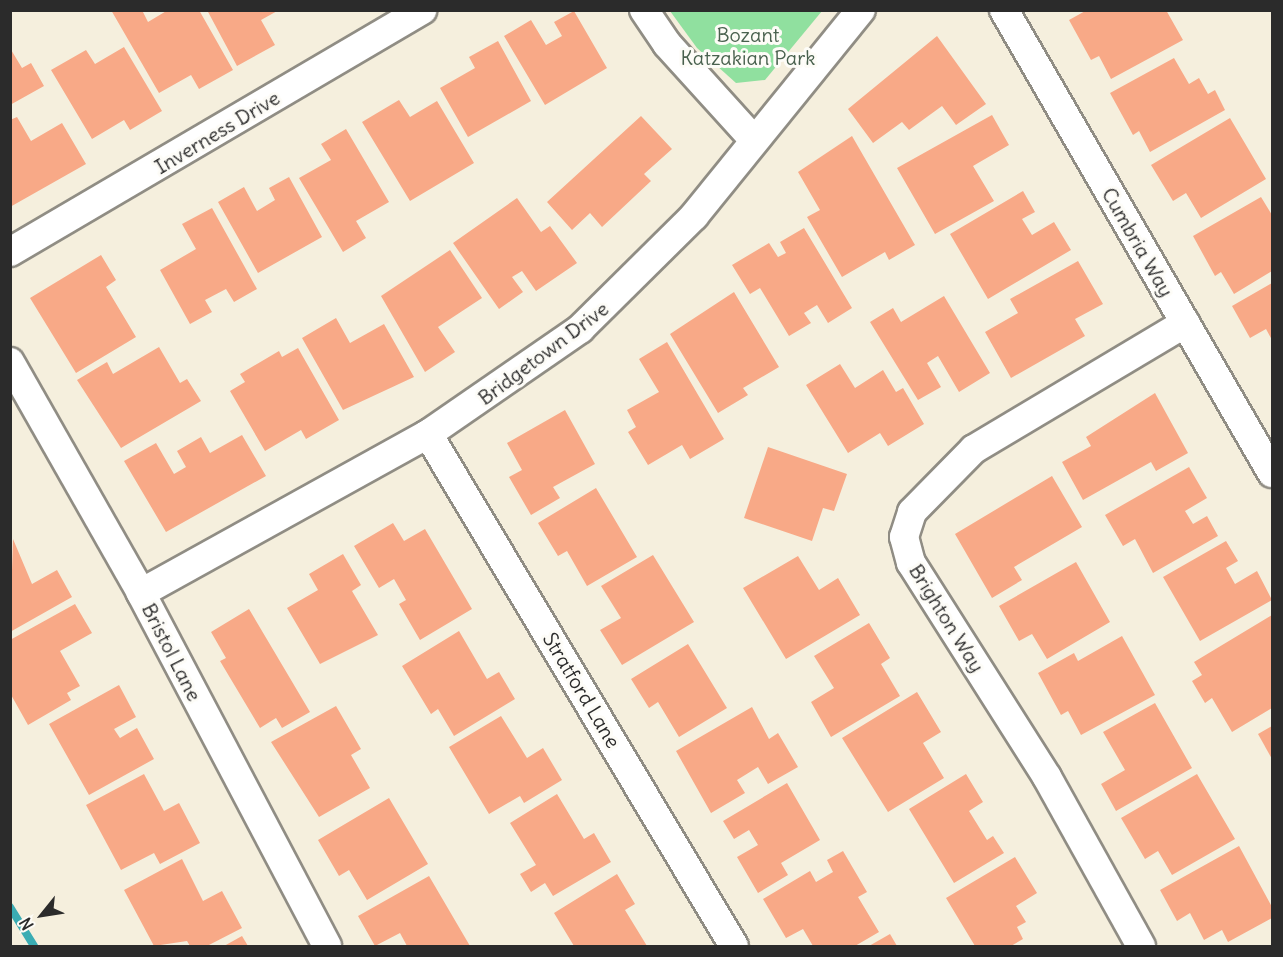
<!DOCTYPE html>
<style>
body{margin:0}
#map{position:relative;width:1283px;height:957px;overflow:hidden;background:#f5efdd;font-family:Delius,sans-serif}
div>[style]{position:absolute}
.green>*{inset:0;background:#90e09f}
.stream>*{height:8px;margin:-4px;padding:0 4px;transform-origin:4px;border-radius:4px;background:#3aacb3}
.building>*{inset:0;background:#f8a987}
.roads{filter:drop-shadow(2px 0 #908d84) drop-shadow(-2px 0 #908d84) drop-shadow(0 2px #908d84) drop-shadow(0 -2px #908d84)}
.minor>*{height:28px;margin:-14px;padding:0 14px;transform-origin:14px;border-radius:14px;background:#fff}
span{translate:-50% -50%;white-space:nowrap;text-align:center;line-height:1.15;-webkit-text-stroke:6px #fdfcf7;paint-order:stroke}
.park-label{font-size:20px;color:#49614e}
.street-label{font-size:20px;color:#2b2b2b}
.frame{position:absolute;inset:0;border:12px solid #2b2b2b;pointer-events:none}
.north{position:absolute;left:12px;top:885px;width:60px;height:60px;-webkit-text-stroke:4px #fdfcf7;paint-order:stroke;rotate:240deg;font-size:16px;font-weight:700;line-height:24px;text-align:center;color:#2b2b2b}
.north::after{content:'';display:block;margin:auto;width:21px;height:27px;background:#2b2b2b;clip-path:polygon(50% 0,100% 100%,50% 72%,0 100%)}
</style>
<div id="map">
<div class="green">
<i style="clip-path:polygon(670px 11px,822px 11px,765px 80px,736px 83px,697px 48px)"></i>
</div>
<div class="stream">
<i style="left:10px;top:907px;width:46px;rotate:58.4deg"></i>
</div>
<div class="building">
<i style="clip-path:polygon(111px 10px,142px 10px,148px 22px,168px 10px,199px 10px,233px 70px,199px 89px,191px 75px,159px 93px)"></i>
<i style="clip-path:polygon(207px 10px,279px 10px,261px 20px,275px 45px,237px 66px)"></i>
<i style="clip-path:polygon(1087px 10px,1166px 10px,1183px 40px,1111px 79px,1099px 56px,1091px 60px,1069px 20px)"></i>
<i style="clip-path:polygon(574px 11px,607px 68px,545px 105px,504px 36px,531px 20px,546px 45px,562px 36px,554px 22px)"></i>
<i style="clip-path:polygon(937px 36px,986px 104px,956px 125px,942px 106px,909px 130px,902px 122px,873px 143px,848px 109px)"></i>
<i style="clip-path:polygon(498px 41px,531px 101px,468px 137px,440px 88px,475px 68px,469px 57px)"></i>
<i style="clip-path:polygon(124px 47px,162px 111px,130px 130px,124px 120px,92px 139px,51px 70px,86px 50px,95px 64px)"></i>
<i style="clip-path:polygon(10px 48px,22px 68px,31px 63px,44px 86px,10px 105px)"></i>
<i style="clip-path:polygon(1174px 58px,1189px 84px,1199px 78px,1208px 94px,1215px 90px,1225px 110px,1150px 152px,1139px 131px,1133px 135px,1110px 93px)"></i>
<i style="clip-path:polygon(399px 100px,410px 117px,437px 101px,474px 163px,410px 201px,362px 122px)"></i>
<i style="clip-path:polygon(992px 115px,1009px 145px,973px 166px,994px 201px,935px 234px,897px 168px)"></i>
<i style="clip-path:polygon(641px 116px,672px 149px,644px 174px,651px 181px,602px 227px,590px 213px,572px 230px,547px 202px)"></i>
<i style="clip-path:polygon(17px 117px,31px 141px,62px 123px,86px 164px,10px 207px,10px 120px)"></i>
<i style="clip-path:polygon(1230px 118px,1266px 179px,1201px 218px,1186px 193px,1173px 201px,1151px 165px)"></i>
<i style="clip-path:polygon(346px 129px,389px 202px,356px 221px,366px 238px,343px 252px,299px 178px,331px 160px,321px 144px)"></i>
<i style="clip-path:polygon(852px 136px,915px 245px,889px 260px,885px 252px,842px 277px,807px 217px,820px 210px,798px 172px)"></i>
<i style="clip-path:polygon(289px 177px,322px 237px,258px 273px,218px 202px,244px 187px,257px 211px,275px 200px,269px 188px)"></i>
<i style="clip-path:polygon(1023px 191px,1035px 212px,1022px 219px,1032px 235px,1054px 222px,1071px 250px,988px 299px,950px 234px)"></i>
<i style="clip-path:polygon(1261px 197px,1272px 215px,1272px 271px,1234px 294px,1221px 272px,1215px 276px,1193px 236px)"></i>
<i style="clip-path:polygon(517px 198px,541px 232px,550px 226px,577px 263px,536px 291px,522px 271px,512px 277px,523px 292px,499px 309px,453px 243px)"></i>
<i style="clip-path:polygon(212px 208px,257px 289px,234px 302px,226px 289px,205px 300px,212px 312px,190px 324px,160px 270px,196px 249px,182px 224px)"></i>
<i style="clip-path:polygon(804px 228px,852px 308px,828px 323px,817px 305px,804px 313px,811px 323px,789px 336px,760px 288px,750px 294px,732px 265px,769px 243px,778px 257px,786px 253px,780px 242px)"></i>
<i style="clip-path:polygon(450px 250px,482px 298px,438px 327px,455px 352px,425px 372px,381px 296px)"></i>
<i style="clip-path:polygon(101px 255px,116px 280px,106px 287px,136px 337px,76px 373px,30px 298px)"></i>
<i style="clip-path:polygon(1078px 261px,1103px 304px,1075px 319px,1085px 336px,1011px 378px,985px 332px,1018px 313px,1010px 299px)"></i>
<i style="clip-path:polygon(1272px 283px,1272px 340px,1266px 329px,1250px 338px,1232px 306px)"></i>
<i style="clip-path:polygon(734px 292px,779px 367px,743px 388px,748px 395px,718px 413px,670px 334px)"></i>
<i style="clip-path:polygon(944px 296px,990px 373px,959px 392px,938px 356px,927px 363px,941px 387px,918px 400px,870px 322px,893px 308px,901px 322px)"></i>
<i style="clip-path:polygon(336px 318px,350px 343px,384px 324px,414px 377px,343px 410px,302px 338px)"></i>
<i style="clip-path:polygon(667px 342px,724px 439px,690px 459px,682px 445px,648px 465px,628px 432px,636px 427px,627px 410px,659px 392px,639px 359px)"></i>
<i style="clip-path:polygon(159px 347px,180px 383px,187px 379px,201px 401px,121px 448px,77px 380px,107px 362px,113px 374px)"></i>
<i style="clip-path:polygon(298px 348px,339px 420px,306px 439px,301px 430px,265px 451px,230px 391px,245px 382px,240px 374px,279px 351px,282px 357px)"></i>
<i style="clip-path:polygon(840px 364px,855px 388px,883px 370px,896px 392px,903px 388px,924px 424px,888px 446px,880px 433px,848px 453px,806px 385px)"></i>
<i style="clip-path:polygon(1155px 393px,1188px 453px,1156px 471px,1151px 462px,1083px 500px,1062px 462px,1091px 446px,1086px 437px)"></i>
<i style="clip-path:polygon(565px 410px,595px 464px,553px 487px,560px 498px,531px 515px,509px 477px,522px 470px,507px 443px)"></i>
<i style="clip-path:polygon(242px 435px,266px 476px,166px 532px,124px 461px,156px 443px,174px 474px,186px 467px,177px 451px,201px 437px,210px 453px)"></i>
<i style="clip-path:polygon(768px 447px,847px 474px,834px 511px,823px 508px,812px 541px,744px 518px)"></i>
<i style="clip-path:polygon(1189px 467px,1207px 498px,1185px 511px,1193px 524px,1207px 516px,1218px 536px,1153px 573px,1135px 539px,1123px 546px,1105px 515px)"></i>
<i style="clip-path:polygon(1052px 476px,1082px 527px,1014px 567px,1022px 580px,992px 598px,955px 534px)"></i>
<i style="clip-path:polygon(596px 488px,637px 557px,587px 586px,567px 551px,558px 556px,538px 523px)"></i>
<i style="clip-path:polygon(393px 523px,404px 541px,425px 529px,472px 609px,420px 640px,399px 604px,406px 600px,394px 579px,379px 588px,354px 546px)"></i>
<i style="clip-path:polygon(13px 539px,32px 584px,57px 570px,72px 597px,10px 632px)"></i>
<i style="clip-path:polygon(1226px 541px,1238px 561px,1226px 568px,1235px 584px,1257px 571px,1272px 600px,1200px 641px,1163px 577px)"></i>
<i style="clip-path:polygon(343px 554px,361px 585px,352px 591px,378px 635px,320px 664px,287px 608px,318px 590px,309px 574px)"></i>
<i style="clip-path:polygon(653px 555px,694px 622px,622px 665px,600px 630px,621px 618px,601px 586px)"></i>
<i style="clip-path:polygon(798px 556px,819px 590px,838px 578px,860px 615px,786px 659px,743px 588px)"></i>
<i style="clip-path:polygon(1076px 562px,1110px 622px,1047px 659px,1032px 634px,1019px 641px,999px 606px)"></i>
<i style="clip-path:polygon(75px 604px,92px 633px,60px 651px,80px 686px,67px 693px,71px 700px,28px 725px,10px 693px,10px 640px)"></i>
<i style="clip-path:polygon(249px 609px,310px 712px,282px 728px,276px 718px,260px 728px,220px 661px,226px 658px,211px 632px)"></i>
<i style="clip-path:polygon(1272px 615px,1272px 708px,1232px 732px,1212px 698px,1205px 703px,1192px 681px,1202px 675px,1194px 662px)"></i>
<i style="clip-path:polygon(869px 623px,890px 658px,881px 664px,900px 696px,831px 737px,811px 702px,834px 688px,814px 656px)"></i>
<i style="clip-path:polygon(459px 631px,487px 679px,499px 672px,515px 699px,454px 736px,438px 709px,431px 714px,402px 666px)"></i>
<i style="clip-path:polygon(1122px 636px,1155px 695px,1081px 735px,1068px 711px,1061px 715px,1038px 673px,1074px 653px,1078px 661px)"></i>
<i style="clip-path:polygon(688px 644px,727px 708px,679px 737px,658px 702px,649px 708px,631px 679px)"></i>
<i style="clip-path:polygon(119px 685px,136px 717px,114px 729px,120px 738px,137px 728px,154px 759px,89px 795px,49px 724px)"></i>
<i style="clip-path:polygon(917px 692px,941px 732px,923px 743px,944px 778px,888px 812px,842px 738px)"></i>
<i style="clip-path:polygon(1155px 703px,1192px 768px,1116px 811px,1101px 784px,1125px 770px,1103px 732px)"></i>
<i style="clip-path:polygon(336px 706px,361px 749px,351px 755px,370px 788px,319px 817px,271px 742px)"></i>
<i style="clip-path:polygon(752px 707px,769px 739px,778px 733px,798px 767px,768px 784px,758px 767px,737px 780px,745px 793px,711px 813px,676px 751px)"></i>
<i style="clip-path:polygon(501px 716px,527px 758px,543px 748px,562px 780px,524px 803px,520px 796px,489px 814px,449px 747px)"></i>
<i style="clip-path:polygon(1272px 726px,1272px 759px,1258px 734px)"></i>
<i style="clip-path:polygon(144px 774px,164px 811px,179px 803px,200px 843px,160px 864px,154px 853px,121px 870px,86px 805px)"></i>
<i style="clip-path:polygon(966px 774px,983px 802px,969px 811px,987px 840px,993px 836px,1004px 853px,954px 883px,909px 809px)"></i>
<i style="clip-path:polygon(1197px 774px,1235px 839px,1172px 875px,1158px 851px,1145px 859px,1121px 818px)"></i>
<i style="clip-path:polygon(787px 783px,820px 840px,781px 863px,788px 875px,758px 893px,737px 857px,758px 845px,749px 830px,734px 839px,723px 821px)"></i>
<i style="clip-path:polygon(557px 794px,584px 839px,594px 833px,611px 862px,553px 896px,545px 883px,531px 892px,520px 874px,536px 865px,510px 823px)"></i>
<i style="clip-path:polygon(389px 798px,428px 864px,367px 900px,349px 870px,339px 876px,318px 840px)"></i>
<i style="clip-path:polygon(1239px 846px,1272px 907px,1272px 918px,1228px 942px,1222px 930px,1204px 940px,1190px 913px,1177px 921px,1160px 890px)"></i>
<i style="clip-path:polygon(843px 851px,867px 892px,858px 897px,879px 932px,855px 946px,813px 946px,803px 929px,786px 938px,763px 899px,810px 871px,816px 882px,833px 872px,827px 860px)"></i>
<i style="clip-path:polygon(1015px 857px,1037px 893px,1016px 906px,1026px 922px,1017px 927px,1023px 939px,1011px 946px,975px 946px,946px 898px)"></i>
<i style="clip-path:polygon(182px 859px,203px 901px,222px 891px,242px 928px,207px 946px,190px 946px,187px 941px,154px 946px,124px 890px)"></i>
<i style="clip-path:polygon(617px 874px,635px 904px,625px 910px,647px 946px,574px 946px,554px 913px)"></i>
<i style="clip-path:polygon(429px 876px,470px 946px,407px 946px,400px 933px,375px 946px,358px 916px)"></i>
<i style="clip-path:polygon(890px 934px,897px 946px,869px 946px)"></i>
<i style="clip-path:polygon(242px 936px,248px 946px,224px 946px)"></i>
</div>
<div class="roads">
<div class="minor">
<i style="left:644px;top:10px;width:41px;rotate:55.9deg"></i>
<i style="left:667px;top:44px;width:130px;rotate:47.8deg"></i>
<i style="left:1004px;top:10px;width:535px;rotate:59.94deg"></i>
<i style="left:10px;top:252px;width:478px;rotate:-30.4deg"></i>
<i style="left:10px;top:362px;width:266px;rotate:60.4deg"></i>
<i style="left:141px;top:593px;width:399px;rotate:62.2deg"></i>
<i style="left:428px;top:434px;width:596px;rotate:59.14deg"></i>
<i style="left:141px;top:593px;width:328px;rotate:-29deg"></i>
<i style="left:428px;top:434px;width:185px;rotate:-34.6deg"></i>
<i style="left:580px;top:329px;width:161px;rotate:-44.7deg"></i>
<i style="left:694px;top:216px;width:265px;rotate:-51deg"></i>
<i style="left:1141px;top:946px;width:193px;rotate:-119.1deg"></i>
<i style="left:1047px;top:777px;width:254px;rotate:-122.4deg"></i>
<i style="left:911px;top:563px;width:27px;rotate:-105deg"></i>
<i style="left:904px;top:537px;width:26px;rotate:-72deg"></i>
<i style="left:912px;top:512px;width:88px;rotate:-45.5deg"></i>
<i style="left:974px;top:449px;width:246px;rotate:-30.8deg"></i>
</div>
</div>
<div class="park-label">
<span style="left:748px;top:46px">Bozant<br>Katzakian Park</span>
</div>
<div class="street-label">
<span style="left:217px;top:132px;rotate:-31deg">Inverness Drive</span>
<span style="left:1138px;top:242px;rotate:60deg">Cumbria Way</span>
<span style="left:543px;top:353px;rotate:-37deg">Bridgetown Drive</span>
<span style="left:947px;top:618px;rotate:58deg">Brighton Way</span>
<span style="left:172px;top:652px;rotate:63deg">Bristol Lane</span>
<span style="left:582px;top:690px;rotate:59deg">Stratford Lane</span>
</div>
<div class="frame"></div>
<div class="north">N</div>
</div>
